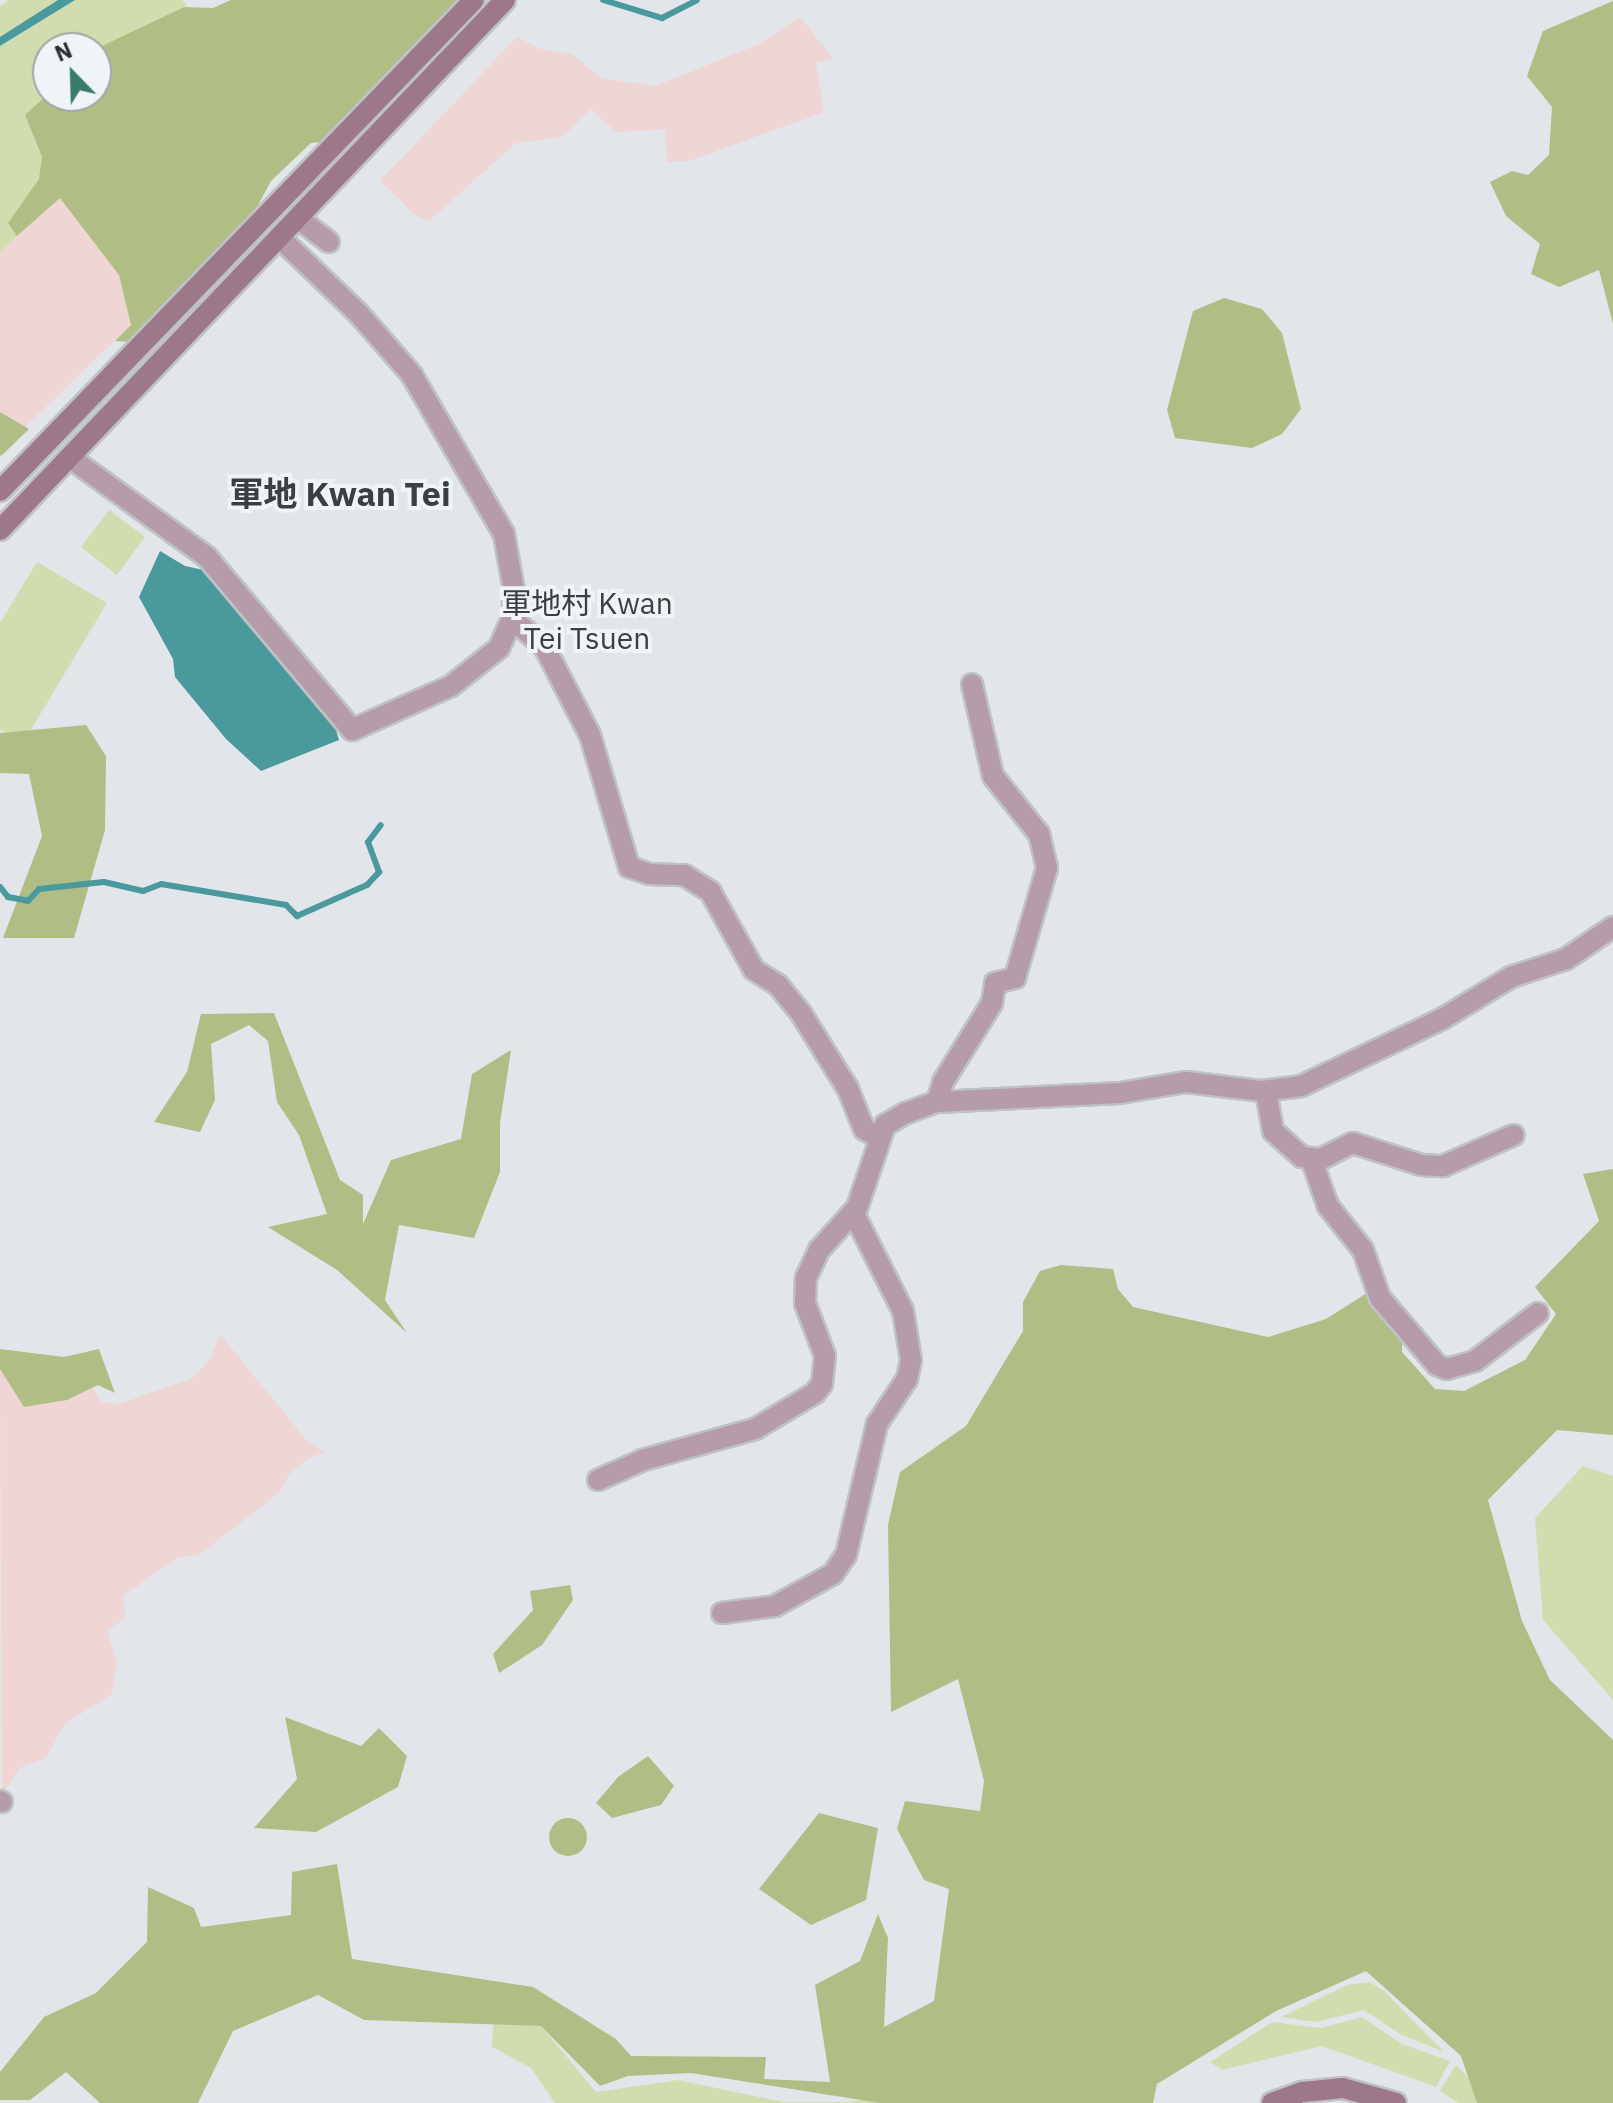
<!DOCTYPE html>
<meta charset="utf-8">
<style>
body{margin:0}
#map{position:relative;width:1613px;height:2103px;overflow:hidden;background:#e2e6eb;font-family:"IBM Plex Sans","Noto Sans SC",sans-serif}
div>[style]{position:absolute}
.industrial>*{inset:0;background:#efd5d4}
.green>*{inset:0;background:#d1dcaf}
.forest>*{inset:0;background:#b0bd84}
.round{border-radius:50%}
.water>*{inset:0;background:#49999d}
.stream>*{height:6px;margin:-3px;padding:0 3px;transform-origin:3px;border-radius:3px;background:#49999d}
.roads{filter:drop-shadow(2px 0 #bec2c6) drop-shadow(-2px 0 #bec2c6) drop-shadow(0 2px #bec2c6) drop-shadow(0 -2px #bec2c6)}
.street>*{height:20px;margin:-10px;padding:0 10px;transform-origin:10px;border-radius:10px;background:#b69ca8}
.secondary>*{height:20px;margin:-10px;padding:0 10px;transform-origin:10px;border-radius:10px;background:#9d788a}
span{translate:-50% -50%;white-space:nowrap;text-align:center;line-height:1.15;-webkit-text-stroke:8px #eff4f8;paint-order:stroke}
.quarter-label{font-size:30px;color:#3b3e42}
.district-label{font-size:34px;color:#3b3e42;font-weight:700}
.north{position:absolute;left:32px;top:32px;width:80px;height:80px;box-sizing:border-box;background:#eff4f8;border:2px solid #a2a6a9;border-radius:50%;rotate:337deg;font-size:22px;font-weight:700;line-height:32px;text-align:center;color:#2f3032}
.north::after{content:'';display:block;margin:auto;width:28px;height:36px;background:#3a7b6a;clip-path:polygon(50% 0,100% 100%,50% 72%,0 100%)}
</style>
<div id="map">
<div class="industrial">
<i style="clip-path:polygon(800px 17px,833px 58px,816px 63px,824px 112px,689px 161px,667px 162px,665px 129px,616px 132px,591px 109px,562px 137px,516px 143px,429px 221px,416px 216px,380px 181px,517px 37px,540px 49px,572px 54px,601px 78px,655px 86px,759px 44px)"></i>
<i style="clip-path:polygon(63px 194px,119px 275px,131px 325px,23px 429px,0 413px,0 252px)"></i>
<i style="clip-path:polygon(220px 1334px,307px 1441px,325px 1452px,309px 1458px,289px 1474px,280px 1492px,199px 1555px,179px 1557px,124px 1595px,125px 1619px,107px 1630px,117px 1664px,112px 1694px,65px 1724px,46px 1757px,19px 1769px,2px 1795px,0 1365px,30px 1406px,88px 1381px,102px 1402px,119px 1404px,193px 1378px,211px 1357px)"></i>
</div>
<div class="green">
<i style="clip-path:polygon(9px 0,58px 0,0 37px,0 6px)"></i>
<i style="clip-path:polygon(75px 0,182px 0,187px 5px,96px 51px,48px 48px,48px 94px,25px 115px,42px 157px,44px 183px,9px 222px,17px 236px,0 252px,0 46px)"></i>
<i style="clip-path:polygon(109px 510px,145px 537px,117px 575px,81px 547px)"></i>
<i style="clip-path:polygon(37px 562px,107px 603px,23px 743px,0 729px,0 623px)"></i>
<i style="clip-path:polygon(1583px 1466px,1613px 1476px,1613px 1700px,1543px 1620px,1535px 1518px)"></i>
<i style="clip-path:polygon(1370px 1982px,1384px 1991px,1444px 2052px,1400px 2034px,1364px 2010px,1316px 2022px,1281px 2017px,1347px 1985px)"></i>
<i style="clip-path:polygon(1362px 2017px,1402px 2044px,1450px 2061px,1436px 2087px,1322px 2046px,1222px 2070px,1210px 2062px,1272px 2022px,1321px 2028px)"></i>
<i style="clip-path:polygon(493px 2025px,541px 2026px,596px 2092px,678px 2080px,783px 2102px,851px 2102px,936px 2078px,1152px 2103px,555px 2103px,531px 2068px,492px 2047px)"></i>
<i style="clip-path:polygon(1456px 2065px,1494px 2103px,1458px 2103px,1440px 2091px)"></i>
</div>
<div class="forest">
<i style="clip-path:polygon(231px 0,466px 0,325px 142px,311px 143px,271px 181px,255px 211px,130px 342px,115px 341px,131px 325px,119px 275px,60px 198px,17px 236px,8px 223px,39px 179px,42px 157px,25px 115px,48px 94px,96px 96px,100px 47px,184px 7px,213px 8px)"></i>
<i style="clip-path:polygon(1613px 1px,1613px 324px,1599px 270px,1559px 287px,1531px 274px,1540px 244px,1506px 216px,1490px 182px,1512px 171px,1528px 175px,1549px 155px,1552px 107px,1527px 76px,1543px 31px)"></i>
<i style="clip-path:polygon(1224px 298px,1262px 309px,1282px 333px,1301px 409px,1282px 434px,1252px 448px,1175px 438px,1167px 410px,1193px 311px)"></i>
<i style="clip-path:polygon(0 412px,29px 429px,1px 456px,0 455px)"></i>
<i style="clip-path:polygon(86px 725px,106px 756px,105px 830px,74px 938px,3px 938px,42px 836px,29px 774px,0 773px,0 733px)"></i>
<i style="clip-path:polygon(274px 1013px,340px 1180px,363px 1195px,363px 1224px,391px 1160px,461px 1139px,472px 1074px,511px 1050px,500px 1123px,500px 1172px,474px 1238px,399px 1225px,385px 1300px,407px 1333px,337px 1270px,268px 1227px,327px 1214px,299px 1135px,277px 1102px,268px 1041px,249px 1025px,211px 1044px,215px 1100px,200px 1132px,154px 1122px,187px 1072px,201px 1014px)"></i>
<i style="clip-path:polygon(1613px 1169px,1613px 1435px,1557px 1430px,1488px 1500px,1522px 1621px,1550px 1680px,1613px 1740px,1613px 2103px,1477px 2103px,1461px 2056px,1366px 1971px,1276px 2011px,1157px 2084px,1153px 2103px,880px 2103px,691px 2073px,628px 2076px,600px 2086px,541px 2026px,364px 2020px,318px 1995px,233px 2031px,198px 2103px,100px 2103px,66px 2072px,30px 2100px,0 2100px,0 2072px,44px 2017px,96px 1993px,147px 1942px,148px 1887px,194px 1908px,201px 1927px,291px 1915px,292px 1872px,337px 1864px,352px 1959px,533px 1987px,616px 2039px,631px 2056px,766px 2057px,764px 2079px,830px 2082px,815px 1985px,860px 1961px,878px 1914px,888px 1938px,884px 2027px,934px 2001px,949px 1889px,924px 1880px,897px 1829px,905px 1801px,980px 1811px,984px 1781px,958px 1679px,891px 1712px,888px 1525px,900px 1472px,966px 1426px,1023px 1331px,1023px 1302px,1040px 1271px,1061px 1265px,1113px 1269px,1118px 1289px,1133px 1307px,1268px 1337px,1326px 1319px,1370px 1291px,1403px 1323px,1402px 1352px,1435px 1389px,1464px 1391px,1525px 1360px,1556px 1314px,1535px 1287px,1599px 1221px,1583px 1174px)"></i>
<i style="clip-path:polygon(0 1349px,64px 1357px,99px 1349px,115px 1393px,98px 1385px,67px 1400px,24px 1407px,0 1369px)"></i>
<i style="clip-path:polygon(570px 1585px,573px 1600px,542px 1645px,499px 1673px,493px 1654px,533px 1610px,530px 1591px)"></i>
<i style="clip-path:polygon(285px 1717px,361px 1746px,379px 1728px,407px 1756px,398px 1787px,316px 1832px,254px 1828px,297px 1779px)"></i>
<i style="clip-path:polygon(648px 1756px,674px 1786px,661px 1805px,612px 1818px,596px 1803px,618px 1777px)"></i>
<i style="clip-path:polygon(819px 1813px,878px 1828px,866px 1900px,811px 1925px,759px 1889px)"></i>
<i class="round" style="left:549px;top:1818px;width:38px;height:38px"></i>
</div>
<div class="water">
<i style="clip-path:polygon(58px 0,75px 0,0 46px,0 37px)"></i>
<i style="clip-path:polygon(160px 551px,185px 566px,208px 571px,335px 727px,339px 740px,261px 771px,226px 739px,175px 677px,173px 659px,139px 597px)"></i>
</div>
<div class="stream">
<i style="left:603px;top:0;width:62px;rotate:17deg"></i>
<i style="left:662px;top:18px;width:39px;rotate:-27deg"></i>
<i style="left:0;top:887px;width:13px;rotate:51deg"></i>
<i style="left:8px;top:897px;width:20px;rotate:11deg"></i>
<i style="left:28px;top:901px;width:16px;rotate:-47deg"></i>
<i style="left:39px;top:889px;width:65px;rotate:-6.1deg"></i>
<i style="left:104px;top:882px;width:40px;rotate:13deg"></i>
<i style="left:143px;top:891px;width:19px;rotate:-21deg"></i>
<i style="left:161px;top:884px;width:127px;rotate:9.5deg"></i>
<i style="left:286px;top:905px;width:16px;rotate:45deg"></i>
<i style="left:297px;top:916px;width:77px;rotate:-23.9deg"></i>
<i style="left:367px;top:885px;width:18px;rotate:-47deg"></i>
<i style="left:379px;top:872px;width:32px;rotate:-110deg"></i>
<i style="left:368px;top:842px;width:21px;rotate:-53deg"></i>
</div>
<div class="roads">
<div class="street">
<i style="left:298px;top:218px;width:39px;rotate:38deg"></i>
<i style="left:69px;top:457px;width:170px;rotate:35.9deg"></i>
<i style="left:207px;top:557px;width:226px;rotate:50deg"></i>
<i style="left:352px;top:730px;width:108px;rotate:-24deg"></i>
<i style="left:451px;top:686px;width:61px;rotate:-38.4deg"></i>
<i style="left:499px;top:648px;width:32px;rotate:-66deg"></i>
<i style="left:512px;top:619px;width:28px;rotate:-86deg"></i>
<i style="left:514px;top:591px;width:58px;rotate:-100deg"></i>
<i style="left:504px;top:534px;width:184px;rotate:-120.1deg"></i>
<i style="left:412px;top:375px;width:81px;rotate:-131deg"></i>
<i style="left:359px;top:314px;width:111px;rotate:-136.1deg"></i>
<i style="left:512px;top:619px;width:42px;rotate:40.2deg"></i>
<i style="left:544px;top:646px;width:100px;rotate:62.7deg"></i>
<i style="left:590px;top:735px;width:138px;rotate:73.5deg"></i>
<i style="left:629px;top:867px;width:21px;rotate:19deg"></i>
<i style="left:649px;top:874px;width:35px;rotate:2deg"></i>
<i style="left:684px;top:875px;width:31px;rotate:32deg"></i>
<i style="left:710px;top:891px;width:90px;rotate:60.9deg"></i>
<i style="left:754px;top:970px;width:28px;rotate:32deg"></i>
<i style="left:778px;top:985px;width:38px;rotate:51deg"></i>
<i style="left:802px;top:1015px;width:87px;rotate:58.1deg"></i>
<i style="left:848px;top:1089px;width:43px;rotate:68.2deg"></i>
<i style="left:864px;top:1129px;width:16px;rotate:30deg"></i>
<i style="left:1266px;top:1091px;width:41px;rotate:80.1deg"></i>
<i style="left:1273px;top:1131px;width:39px;rotate:42deg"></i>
<i style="left:1302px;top:1157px;width:19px;rotate:6deg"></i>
<i style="left:1321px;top:1159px;width:36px;rotate:-27deg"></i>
<i style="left:1353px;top:1143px;width:71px;rotate:17.9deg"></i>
<i style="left:1421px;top:1165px;width:22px;rotate:3deg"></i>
<i style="left:1443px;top:1166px;width:77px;rotate:-23.6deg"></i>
<i style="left:937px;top:1102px;width:21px;rotate:-73deg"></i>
<i style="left:943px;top:1082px;width:93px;rotate:-58.2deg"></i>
<i style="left:992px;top:1003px;width:20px;rotate:-81deg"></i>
<i style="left:995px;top:983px;width:21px;rotate:-14deg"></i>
<i style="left:1015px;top:978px;width:115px;rotate:-73.8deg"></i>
<i style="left:1047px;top:868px;width:35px;rotate:-103deg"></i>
<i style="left:1039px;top:834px;width:74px;rotate:-128.4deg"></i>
<i style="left:993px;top:776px;width:94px;rotate:-102.9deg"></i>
<i style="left:1311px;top:1158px;width:51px;rotate:70.5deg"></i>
<i style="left:1328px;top:1206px;width:56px;rotate:51.5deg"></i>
<i style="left:1363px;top:1250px;width:51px;rotate:70.5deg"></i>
<i style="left:1380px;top:1298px;width:88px;rotate:49.6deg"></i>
<i style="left:1437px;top:1365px;width:11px;rotate:22deg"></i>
<i style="left:1447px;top:1369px;width:29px;rotate:-16deg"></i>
<i style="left:1475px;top:1361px;width:79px;rotate:-37.3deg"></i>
<i style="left:598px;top:1480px;width:49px;rotate:-24deg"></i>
<i style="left:643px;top:1460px;width:116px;rotate:-15.5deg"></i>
<i style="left:755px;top:1429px;width:70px;rotate:-31deg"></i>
<i style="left:815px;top:1393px;width:11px;rotate:-52deg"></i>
<i style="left:822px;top:1384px;width:28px;rotate:-84deg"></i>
<i style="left:825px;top:1356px;width:57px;rotate:-110.7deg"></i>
<i style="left:805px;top:1303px;width:25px;rotate:-88deg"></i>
<i style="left:806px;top:1278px;width:31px;rotate:-65deg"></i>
<i style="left:819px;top:1250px;width:57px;rotate:-47.9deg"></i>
<i style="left:857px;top:1208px;width:88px;rotate:-71.4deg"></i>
<i style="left:885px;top:1125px;width:24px;rotate:-30deg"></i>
<i style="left:906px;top:1113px;width:33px;rotate:-20deg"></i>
<i style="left:937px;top:1102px;width:183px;rotate:-2.8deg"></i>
<i style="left:1120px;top:1093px;width:67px;rotate:-9.5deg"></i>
<i style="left:1186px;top:1082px;width:77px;rotate:6.8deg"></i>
<i style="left:1262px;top:1091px;width:39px;rotate:-7deg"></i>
<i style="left:1301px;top:1086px;width:156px;rotate:-25.4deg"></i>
<i style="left:1442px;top:1019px;width:81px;rotate:-31.3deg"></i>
<i style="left:1511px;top:977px;width:58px;rotate:-18.1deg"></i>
<i style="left:1566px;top:959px;width:57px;rotate:-34.2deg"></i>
<i style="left:722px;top:1613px;width:53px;rotate:-7.5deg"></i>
<i style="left:775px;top:1606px;width:66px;rotate:-28.9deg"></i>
<i style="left:833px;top:1574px;width:23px;rotate:-56deg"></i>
<i style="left:846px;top:1555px;width:135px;rotate:-76.7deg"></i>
<i style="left:877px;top:1424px;width:54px;rotate:-56.3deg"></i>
<i style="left:907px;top:1379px;width:19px;rotate:-78deg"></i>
<i style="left:911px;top:1360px;width:50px;rotate:-99.3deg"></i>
<i style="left:903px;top:1311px;width:111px;rotate:-116.8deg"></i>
<i style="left:0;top:1801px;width:2px;rotate:27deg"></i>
</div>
<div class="secondary">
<i style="left:0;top:491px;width:682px;rotate:-46.01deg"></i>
<i style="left:0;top:530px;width:732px;rotate:-46.38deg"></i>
<i style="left:1272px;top:2103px;width:33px;rotate:-20deg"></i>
<i style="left:1303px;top:2092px;width:40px;rotate:-5.7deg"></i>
<i style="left:1343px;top:2088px;width:55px;rotate:15.8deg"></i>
</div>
</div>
<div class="quarter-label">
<span style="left:587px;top:620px">軍地村 Kwan<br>Tei Tsuen</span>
</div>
<div class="district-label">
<span style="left:340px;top:494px">軍地 Kwan Tei</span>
</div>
<div class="north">N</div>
</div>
